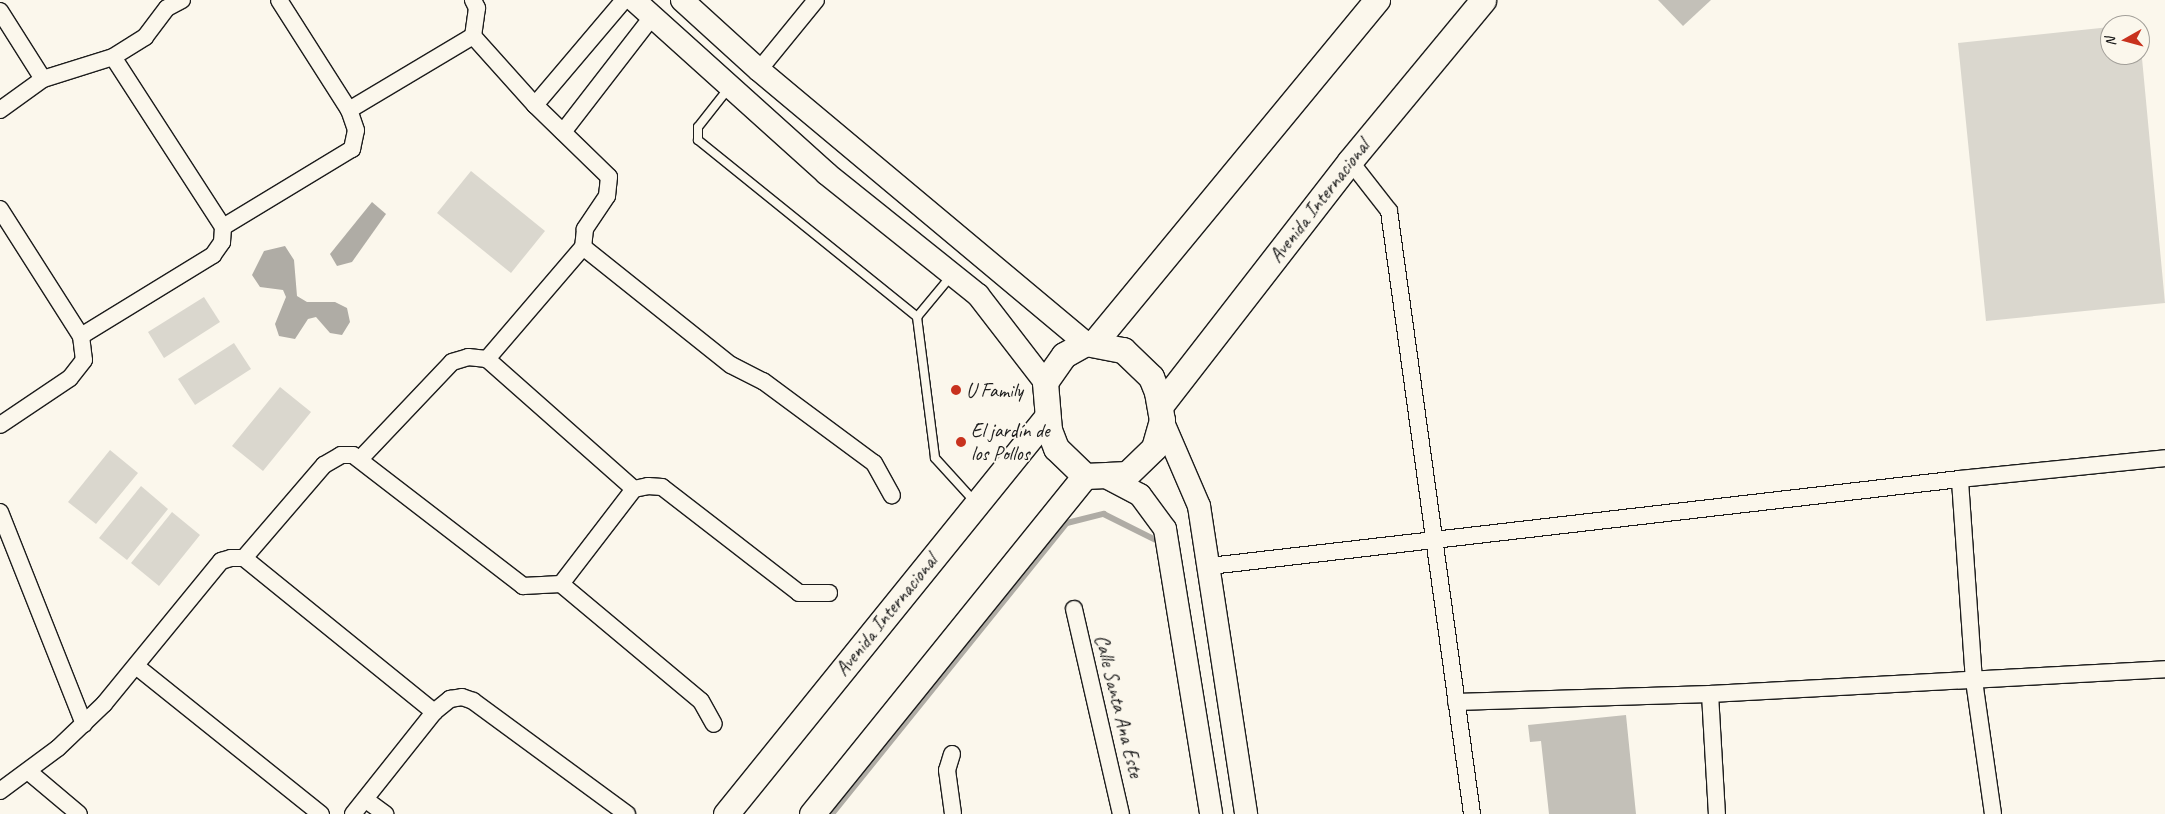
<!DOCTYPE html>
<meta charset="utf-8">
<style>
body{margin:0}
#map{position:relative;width:2165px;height:814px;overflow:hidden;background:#fbf7ec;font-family:Caveat,sans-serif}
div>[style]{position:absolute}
.green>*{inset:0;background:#dad7ce}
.water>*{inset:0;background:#afaca5}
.stream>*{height:5.5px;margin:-2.75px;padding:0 2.75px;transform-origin:2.75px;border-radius:2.75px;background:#afaca5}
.building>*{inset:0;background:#c3c0b8}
.roads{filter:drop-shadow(1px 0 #1c1c1c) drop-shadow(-1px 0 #1c1c1c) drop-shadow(0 1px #1c1c1c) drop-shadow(0 -1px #1c1c1c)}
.lane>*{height:8px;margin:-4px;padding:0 4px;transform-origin:4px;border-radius:4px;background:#fbf7ec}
.street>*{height:16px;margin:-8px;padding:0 8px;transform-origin:8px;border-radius:8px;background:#fbf7ec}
.secondary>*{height:22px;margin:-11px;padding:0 11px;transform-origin:11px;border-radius:11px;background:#fbf7ec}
.primary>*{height:25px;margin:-12.5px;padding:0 12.5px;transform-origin:12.5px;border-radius:12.5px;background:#fbf7ec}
.dots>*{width:14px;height:14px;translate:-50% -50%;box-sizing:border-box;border:2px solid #fbf7ec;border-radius:50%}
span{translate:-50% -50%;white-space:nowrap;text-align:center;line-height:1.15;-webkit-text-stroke:4px #fbf7ec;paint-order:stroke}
.street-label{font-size:20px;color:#1c1c1c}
.poi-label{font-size:20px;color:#1c1c1c}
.left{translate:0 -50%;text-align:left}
.north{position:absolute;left:2100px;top:15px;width:50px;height:50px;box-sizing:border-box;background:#fbf7ec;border:1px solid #a29f99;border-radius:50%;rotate:263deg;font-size:14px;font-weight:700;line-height:20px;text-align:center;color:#1c1c1c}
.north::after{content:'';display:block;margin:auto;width:18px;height:22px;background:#c8321e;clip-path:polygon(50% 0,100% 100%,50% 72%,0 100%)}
</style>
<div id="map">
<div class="green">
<i style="clip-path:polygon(2110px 27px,2110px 55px,2140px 55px,2140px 37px,2165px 303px,1986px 321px,1958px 43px)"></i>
<i style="clip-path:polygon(471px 171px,545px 231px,511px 273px,437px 213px)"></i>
<i style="clip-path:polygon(204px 297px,220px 322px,164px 358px,148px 332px)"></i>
<i style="clip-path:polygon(234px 343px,251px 369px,195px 405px,178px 379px)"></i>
<i style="clip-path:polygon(280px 387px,311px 412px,263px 471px,232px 446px)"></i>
<i style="clip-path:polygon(110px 450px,138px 473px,96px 524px,68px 502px)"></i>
<i style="clip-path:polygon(141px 486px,168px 509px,127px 560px,99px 538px)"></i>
<i style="clip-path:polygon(172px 512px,200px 535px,159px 586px,131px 563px)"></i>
</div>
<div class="water">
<i style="clip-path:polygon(372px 202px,386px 214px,352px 262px,337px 266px,330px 254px)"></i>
<i style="clip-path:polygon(285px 246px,294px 260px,297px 296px,307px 302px,335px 302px,347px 308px,350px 322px,342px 335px,330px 333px,316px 317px,308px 319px,295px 339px,279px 336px,275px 324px,286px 297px,283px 290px,260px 287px,252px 275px,264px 251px)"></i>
</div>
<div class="stream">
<i style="left:832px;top:814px;width:374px;rotate:-51.1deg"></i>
<i style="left:1067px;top:523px;width:38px;rotate:-14deg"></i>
<i style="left:1104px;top:514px;width:58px;rotate:26.6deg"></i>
</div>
<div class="building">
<i style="clip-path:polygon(1658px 0,1711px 0,1683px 26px)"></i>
<i style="clip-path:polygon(1626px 715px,1636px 814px,1549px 814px,1541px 741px,1530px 742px,1528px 725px)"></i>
</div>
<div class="roads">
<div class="lane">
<i style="left:728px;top:89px;width:48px;rotate:128.3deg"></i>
<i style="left:698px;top:127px;width:13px;rotate:90deg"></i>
<i style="left:698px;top:140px;width:282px;rotate:38.9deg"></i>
<i style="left:917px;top:317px;width:142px;rotate:82.7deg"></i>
<i style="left:935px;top:458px;width:59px;rotate:47.7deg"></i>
<i style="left:917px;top:317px;width:53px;rotate:-50.3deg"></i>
</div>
<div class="street">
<i style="left:473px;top:0;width:9px;rotate:63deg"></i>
<i style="left:477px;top:8px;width:28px;rotate:98deg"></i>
<i style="left:473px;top:36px;width:93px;rotate:48.1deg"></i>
<i style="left:535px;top:105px;width:103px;rotate:44.2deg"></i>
<i style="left:609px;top:177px;width:19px;rotate:96deg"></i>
<i style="left:607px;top:196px;width:40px;rotate:124deg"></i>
<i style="left:585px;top:229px;width:18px;rotate:96deg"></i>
<i style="left:583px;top:247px;width:148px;rotate:130.6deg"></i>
<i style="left:0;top:11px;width:80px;rotate:57.7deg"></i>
<i style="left:759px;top:70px;width:90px;rotate:-50.8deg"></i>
<i style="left:535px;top:105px;width:138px;rotate:-49.7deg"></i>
<i style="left:0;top:110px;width:53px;rotate:-35.8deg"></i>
<i style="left:43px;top:79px;width:73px;rotate:-17.4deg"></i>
<i style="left:113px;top:57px;width:38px;rotate:-32deg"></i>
<i style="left:145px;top:37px;width:36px;rotate:-53deg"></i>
<i style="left:167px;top:8px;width:17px;rotate:-28deg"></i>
<i style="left:349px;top:110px;width:144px;rotate:-30.8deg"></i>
<i style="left:563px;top:132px;width:145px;rotate:-52.3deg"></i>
<i style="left:1350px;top:161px;width:63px;rotate:52deg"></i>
<i style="left:1389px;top:211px;width:609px;rotate:82.16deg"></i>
<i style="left:0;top:209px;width:151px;rotate:57.5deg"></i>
<i style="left:81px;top:336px;width:24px;rotate:83deg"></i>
<i style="left:84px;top:360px;width:23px;rotate:128deg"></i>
<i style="left:70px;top:378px;width:84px;rotate:146.1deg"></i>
<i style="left:223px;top:227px;width:151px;rotate:-31.2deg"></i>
<i style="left:352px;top:149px;width:19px;rotate:-78deg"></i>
<i style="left:356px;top:130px;width:21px;rotate:-109deg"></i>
<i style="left:349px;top:110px;width:130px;rotate:-122.5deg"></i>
<i style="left:583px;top:247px;width:189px;rotate:38.6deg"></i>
<i style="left:731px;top:365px;width:36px;rotate:27deg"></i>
<i style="left:763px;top:381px;width:138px;rotate:36.5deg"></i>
<i style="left:874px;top:463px;width:37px;rotate:61deg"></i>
<i style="left:81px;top:336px;width:155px;rotate:-31.5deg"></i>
<i style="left:213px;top:255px;width:16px;rotate:-55deg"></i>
<i style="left:222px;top:242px;width:15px;rotate:-86deg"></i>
<i style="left:223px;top:227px;width:202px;rotate:-122.9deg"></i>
<i style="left:361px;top:458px;width:132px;rotate:-46.5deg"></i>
<i style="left:452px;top:362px;width:17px;rotate:-17deg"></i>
<i style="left:468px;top:357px;width:19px;rotate:6deg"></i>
<i style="left:487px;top:359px;width:196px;rotate:41.5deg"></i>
<i style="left:0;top:512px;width:228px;rotate:68.4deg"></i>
<i style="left:244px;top:558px;width:123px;rotate:-49.3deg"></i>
<i style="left:324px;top:465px;width:20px;rotate:-30deg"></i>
<i style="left:341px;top:455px;width:12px"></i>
<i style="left:353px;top:455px;width:215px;rotate:37.6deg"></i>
<i style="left:523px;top:586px;width:38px;rotate:-3deg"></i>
<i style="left:561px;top:584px;width:120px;rotate:-52.5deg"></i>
<i style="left:634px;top:489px;width:14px;rotate:-12deg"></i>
<i style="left:648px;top:486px;width:14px;rotate:4deg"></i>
<i style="left:662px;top:487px;width:173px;rotate:37.7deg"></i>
<i style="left:799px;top:593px;width:30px"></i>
<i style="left:1210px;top:566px;width:755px;rotate:-6.62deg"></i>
<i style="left:561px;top:584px;width:182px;rotate:39.9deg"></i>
<i style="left:701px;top:701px;width:26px;rotate:61deg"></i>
<i style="left:1074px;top:609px;width:210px;rotate:77.1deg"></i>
<i style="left:136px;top:666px;width:237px;rotate:38.7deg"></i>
<i style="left:1710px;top:694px;width:120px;rotate:86.7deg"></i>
<i style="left:1456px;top:702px;width:254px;rotate:-1.8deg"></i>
<i style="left:1710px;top:694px;width:456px;rotate:-3.1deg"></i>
<i style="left:952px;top:754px;width:17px;rotate:107deg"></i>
<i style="left:947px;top:770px;width:44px;rotate:82.2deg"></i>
<i style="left:29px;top:772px;width:65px;rotate:40deg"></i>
<i style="left:0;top:791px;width:72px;rotate:-36.6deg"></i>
<i style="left:58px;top:748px;width:64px;rotate:-43.7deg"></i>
<i style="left:104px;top:704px;width:185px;rotate:-50.7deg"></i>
<i style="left:221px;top:561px;width:10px;rotate:-17deg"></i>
<i style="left:231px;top:558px;width:13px"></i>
<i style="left:244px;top:558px;width:245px;rotate:39deg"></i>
<i style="left:366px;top:800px;width:24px;rotate:36deg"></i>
<i style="left:353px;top:814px;width:130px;rotate:-51.5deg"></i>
<i style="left:434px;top:712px;width:21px;rotate:-39deg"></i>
<i style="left:450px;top:699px;width:12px;rotate:-9deg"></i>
<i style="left:462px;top:697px;width:12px;rotate:20deg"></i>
<i style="left:473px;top:701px;width:191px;rotate:36.3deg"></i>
<i style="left:1993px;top:814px;width:134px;rotate:-98.1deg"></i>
<i style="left:1974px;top:681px;width:202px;rotate:-94deg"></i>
<i style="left:1960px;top:479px;width:206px;rotate:-5.8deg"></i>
</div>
<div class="secondary">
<i style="left:634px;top:0;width:260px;rotate:42deg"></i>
<i style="left:827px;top:174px;width:193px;rotate:38.7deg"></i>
<i style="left:978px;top:295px;width:110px;rotate:52.4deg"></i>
<i style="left:682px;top:0;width:104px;rotate:42.3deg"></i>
<i style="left:759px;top:70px;width:426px;rotate:39.9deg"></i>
<i style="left:1162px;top:420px;width:94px;rotate:66.7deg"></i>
<i style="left:1199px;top:506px;width:312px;rotate:81.3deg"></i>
<i style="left:1108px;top:478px;width:36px;rotate:28deg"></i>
<i style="left:1140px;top:495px;width:42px;rotate:53.7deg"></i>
<i style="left:1165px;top:529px;width:289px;rotate:80.8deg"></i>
</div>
<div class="primary">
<i style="left:1086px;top:343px;width:38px;rotate:11deg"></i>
<i style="left:1123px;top:350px;width:39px;rotate:44deg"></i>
<i style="left:1151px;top:377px;width:16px;rotate:68deg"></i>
<i style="left:1157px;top:392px;width:28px;rotate:80deg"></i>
<i style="left:1162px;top:420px;width:29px;rotate:106deg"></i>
<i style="left:1154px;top:448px;width:37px;rotate:136deg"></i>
<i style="left:1127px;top:474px;width:42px;rotate:177.3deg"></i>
<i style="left:1085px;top:476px;width:40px;rotate:-136deg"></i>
<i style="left:1056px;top:448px;width:19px;rotate:-111deg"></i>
<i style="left:1049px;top:430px;width:48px;rotate:-94.8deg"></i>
<i style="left:1045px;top:382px;width:33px;rotate:-55deg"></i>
<i style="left:1064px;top:355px;width:25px;rotate:-29deg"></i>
<i style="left:1094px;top:343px;width:445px;rotate:-50.5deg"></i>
<i style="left:1160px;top:406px;width:310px;rotate:-52.2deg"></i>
<i style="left:1350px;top:161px;width:209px;rotate:-50.4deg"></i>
<i style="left:726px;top:814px;width:511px;rotate:-51.04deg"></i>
<i style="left:812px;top:814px;width:434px;rotate:-51.1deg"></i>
</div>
</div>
<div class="dots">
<i style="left:956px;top:390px;background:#c8321e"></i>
<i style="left:961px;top:442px;background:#c8321e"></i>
</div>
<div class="street-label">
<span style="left:1319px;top:201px;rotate:-52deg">Avenida Internacional</span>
<span style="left:886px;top:615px;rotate:-51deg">Avenida Internacional</span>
<span style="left:1119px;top:706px;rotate:76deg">Calle Santa Ana Este</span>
</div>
<div class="poi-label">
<span class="left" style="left:966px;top:390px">U Family</span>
<span class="left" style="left:971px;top:442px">El jardín de<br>los Pollos</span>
</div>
<div class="north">N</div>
</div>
